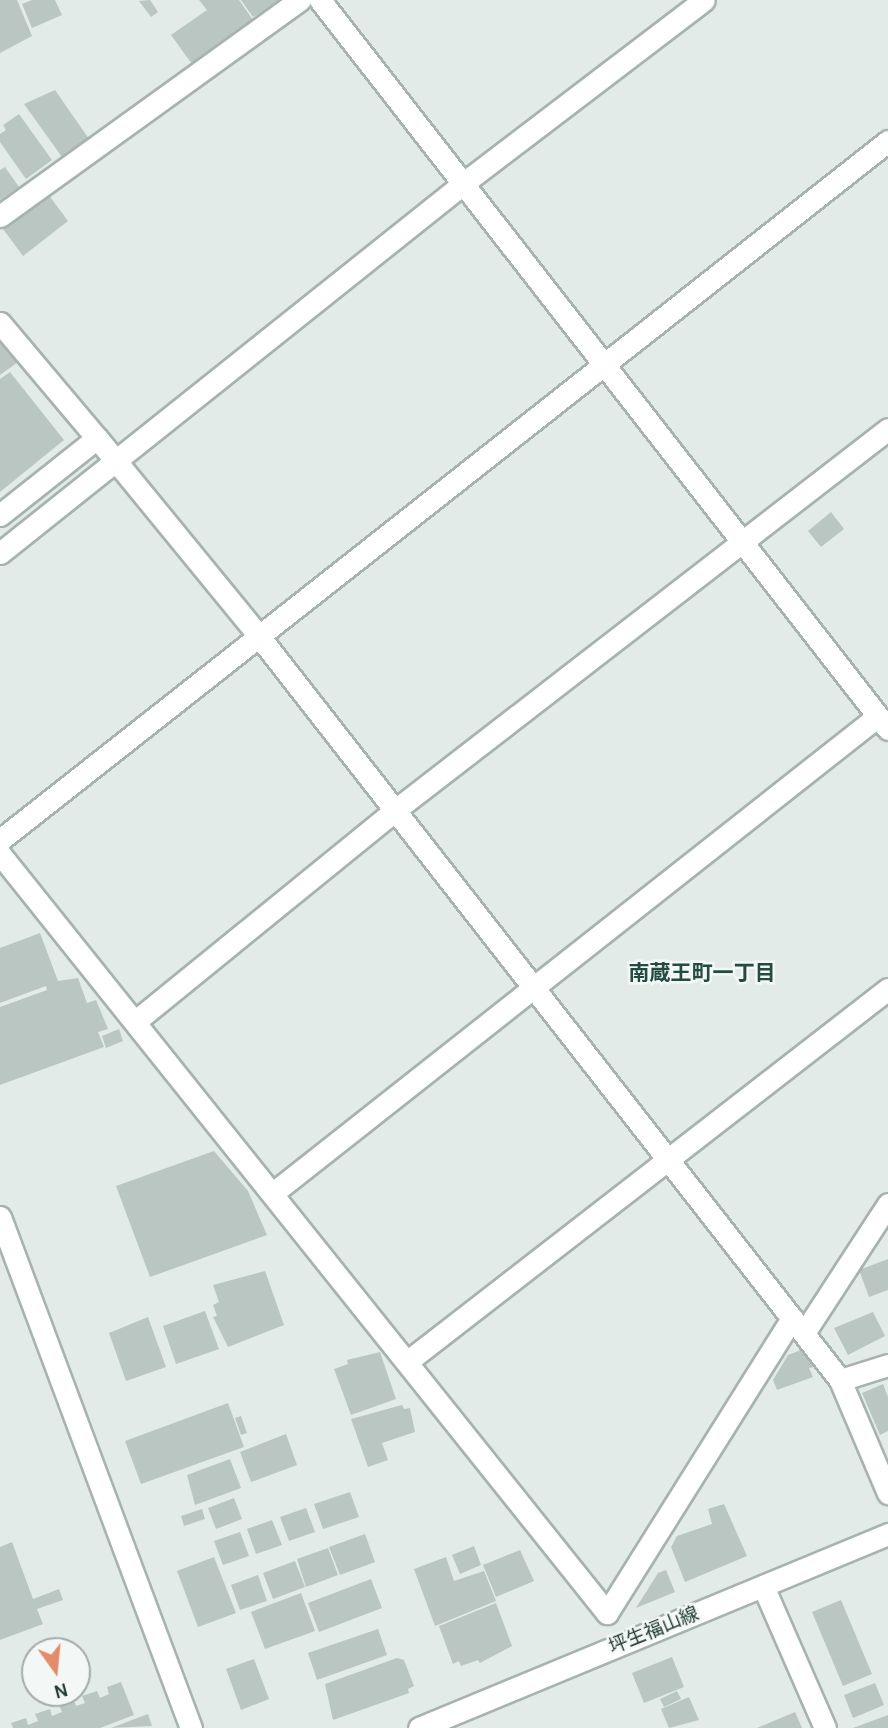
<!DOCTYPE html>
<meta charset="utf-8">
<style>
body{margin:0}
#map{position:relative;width:888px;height:1728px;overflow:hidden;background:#e3ebe8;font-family:Karla,"Noto Sans JP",sans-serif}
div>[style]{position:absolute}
.building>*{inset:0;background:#b9c6c1}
.roads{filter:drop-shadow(2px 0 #a6b3af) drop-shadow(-2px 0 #a6b3af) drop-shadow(0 2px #a6b3af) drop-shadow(0 -2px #a6b3af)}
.minor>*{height:21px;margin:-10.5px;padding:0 10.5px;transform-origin:10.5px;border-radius:10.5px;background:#fff}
.tertiary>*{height:21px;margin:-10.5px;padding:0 10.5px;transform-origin:10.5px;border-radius:10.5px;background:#fff}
.secondary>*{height:21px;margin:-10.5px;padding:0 10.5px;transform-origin:10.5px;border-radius:10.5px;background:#fff}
span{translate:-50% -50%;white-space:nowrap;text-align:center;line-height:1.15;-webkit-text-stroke:5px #f3f8f6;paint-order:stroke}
.street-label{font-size:19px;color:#253b36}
.neighbourhood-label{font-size:21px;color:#234b42;font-weight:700}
.north{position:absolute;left:21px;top:1637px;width:70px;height:70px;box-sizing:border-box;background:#f3f8f6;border:2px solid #a1aca9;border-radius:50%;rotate:165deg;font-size:19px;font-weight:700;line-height:28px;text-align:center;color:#253b36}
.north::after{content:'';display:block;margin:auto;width:24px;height:32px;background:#e48b69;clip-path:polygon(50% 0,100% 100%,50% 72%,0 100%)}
</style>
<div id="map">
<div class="building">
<i style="clip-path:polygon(0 0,17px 0,32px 36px,0 53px)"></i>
<i style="clip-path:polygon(32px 0,55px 0,62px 15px,32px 28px,22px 4px)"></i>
<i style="clip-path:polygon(150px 0,158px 12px,151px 17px,139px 1px)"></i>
<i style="clip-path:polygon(199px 0,239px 0,253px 20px,192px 64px,171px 35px,207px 10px)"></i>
<i style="clip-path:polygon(241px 0,284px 0,253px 17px)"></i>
<i style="clip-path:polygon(55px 90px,89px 139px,62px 157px,24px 104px)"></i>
<i style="clip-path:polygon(19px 114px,52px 160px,26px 179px,0 142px,0 134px,6px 130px,3px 125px)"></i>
<i style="clip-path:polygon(5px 167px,19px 187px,0 200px,0 170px)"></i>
<i style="clip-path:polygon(45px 190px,68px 221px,23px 256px,0 225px)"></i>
<i style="clip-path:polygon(0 337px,18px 362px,0 375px)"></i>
<i style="clip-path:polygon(10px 372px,64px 440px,0 492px,0 379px)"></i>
<i style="clip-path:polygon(831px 512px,844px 529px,821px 547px,808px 531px)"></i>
<i style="clip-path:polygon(40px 933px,58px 981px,78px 978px,87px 1003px,96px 1000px,108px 1029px,98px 1032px,104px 1047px,0 1085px,0 1007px,47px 990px,46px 986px,0 1003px,0 948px)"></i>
<i style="clip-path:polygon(119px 1029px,123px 1041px,106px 1048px,102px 1036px)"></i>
<i style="clip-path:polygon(214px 1151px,248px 1191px,267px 1235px,150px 1277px,116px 1186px)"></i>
<i style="clip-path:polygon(888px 1259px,888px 1290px,869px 1297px,859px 1270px)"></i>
<i style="clip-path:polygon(265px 1271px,284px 1325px,228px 1347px,213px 1317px,217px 1316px,213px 1305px,219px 1302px,213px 1285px)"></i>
<i style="clip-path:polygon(205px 1311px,219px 1349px,176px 1364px,163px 1326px)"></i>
<i style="clip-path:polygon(873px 1312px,885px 1336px,848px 1355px,834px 1328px)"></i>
<i style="clip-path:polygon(148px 1317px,166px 1367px,126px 1381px,109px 1333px)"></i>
<i style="clip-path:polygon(801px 1350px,814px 1367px,809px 1368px,813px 1377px,777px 1390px,773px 1380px,788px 1355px)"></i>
<i style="clip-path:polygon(380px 1352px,396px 1399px,351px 1415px,334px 1369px,348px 1364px,347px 1360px)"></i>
<i style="clip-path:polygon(883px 1384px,888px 1397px,888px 1431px,880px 1435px,862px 1393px)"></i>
<i style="clip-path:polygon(228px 1403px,244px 1447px,141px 1484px,125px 1441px)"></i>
<i style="clip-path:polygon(402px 1405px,404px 1409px,410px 1408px,415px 1432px,382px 1443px,388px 1460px,368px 1467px,351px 1419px)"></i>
<i style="clip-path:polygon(241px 1416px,247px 1433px,241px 1435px,235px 1418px)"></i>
<i style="clip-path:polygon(286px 1434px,297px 1465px,251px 1482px,240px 1452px)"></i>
<i style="clip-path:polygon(230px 1459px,241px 1488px,195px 1505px,187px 1475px)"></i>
<i style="clip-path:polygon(350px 1492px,359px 1517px,323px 1529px,314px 1504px)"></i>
<i style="clip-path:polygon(234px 1498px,242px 1519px,216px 1529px,208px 1508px)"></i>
<i style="clip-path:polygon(724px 1504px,747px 1556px,685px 1582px,671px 1547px,677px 1536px,712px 1524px,708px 1509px)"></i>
<i style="clip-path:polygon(306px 1508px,315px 1532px,289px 1541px,280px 1517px)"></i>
<i style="clip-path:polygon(202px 1509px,205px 1519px,184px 1526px,181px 1516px)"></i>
<i style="clip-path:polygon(272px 1520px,282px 1545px,256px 1554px,247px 1529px)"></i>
<i style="clip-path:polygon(240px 1532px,249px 1556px,223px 1565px,214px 1541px)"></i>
<i style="clip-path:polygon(365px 1534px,375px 1562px,340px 1575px,329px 1547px)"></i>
<i style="clip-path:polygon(12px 1542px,33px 1599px,59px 1589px,63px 1600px,37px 1609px,43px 1624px,0 1640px,0 1547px)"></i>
<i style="clip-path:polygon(474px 1546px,481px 1565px,460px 1574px,452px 1555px)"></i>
<i style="clip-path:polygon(328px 1548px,338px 1575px,306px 1587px,297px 1559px)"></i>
<i style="clip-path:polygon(520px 1550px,534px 1581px,496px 1597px,483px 1565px)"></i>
<i style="clip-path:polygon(214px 1557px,236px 1613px,198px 1627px,177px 1571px)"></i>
<i style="clip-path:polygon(446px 1557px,454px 1581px,484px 1571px,496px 1601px,435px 1626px,414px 1569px)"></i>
<i style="clip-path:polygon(295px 1561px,305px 1587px,273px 1599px,263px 1573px)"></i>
<i style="clip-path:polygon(666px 1570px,675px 1592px,636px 1608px,658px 1573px)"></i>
<i style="clip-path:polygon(258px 1575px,267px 1601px,240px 1610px,231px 1585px)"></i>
<i style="clip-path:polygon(371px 1579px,382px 1608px,319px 1632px,308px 1603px)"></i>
<i style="clip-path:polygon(301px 1593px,315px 1631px,265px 1649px,251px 1612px)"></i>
<i style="clip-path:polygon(841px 1600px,872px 1674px,843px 1686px,812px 1612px)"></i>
<i style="clip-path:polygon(496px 1603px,512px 1646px,480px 1663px,478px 1660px,461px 1666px,459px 1661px,453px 1664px,439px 1626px)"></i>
<i style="clip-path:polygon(378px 1629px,387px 1655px,317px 1680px,308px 1653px)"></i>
<i style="clip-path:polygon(672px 1657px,684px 1687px,644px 1703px,632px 1673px)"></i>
<i style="clip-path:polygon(397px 1658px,404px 1660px,414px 1686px,408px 1689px,409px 1693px,333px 1720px,325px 1684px)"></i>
<i style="clip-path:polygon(254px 1659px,269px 1699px,241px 1710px,226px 1669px)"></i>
<i style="clip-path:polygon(121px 1682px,134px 1715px,100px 1728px,13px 1728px,11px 1723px,26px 1718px,28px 1725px,38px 1721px,35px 1714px,50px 1709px,52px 1716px,62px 1712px,59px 1705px,74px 1699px,76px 1706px,85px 1703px,82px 1696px,97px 1691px,100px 1698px,109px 1694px,107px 1687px)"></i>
<i style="clip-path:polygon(875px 1683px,884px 1705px,853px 1718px,844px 1695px)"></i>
<i style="clip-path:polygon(677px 1691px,681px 1699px,664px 1707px,660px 1699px)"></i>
<i style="clip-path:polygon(689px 1697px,699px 1720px,669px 1728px,661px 1709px)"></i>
<i style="clip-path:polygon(795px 1712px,802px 1728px,757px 1728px)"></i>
<i style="clip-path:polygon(148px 1714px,152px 1726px,111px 1728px)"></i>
<i style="clip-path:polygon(888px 1715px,888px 1728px,853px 1728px)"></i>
</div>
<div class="roads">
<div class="minor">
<i style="left:320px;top:0;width:924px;rotate:52.08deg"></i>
<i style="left:0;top:216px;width:370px;rotate:-35.8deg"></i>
<i style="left:0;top:323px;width:150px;rotate:49.9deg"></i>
<i style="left:97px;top:438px;width:124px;rotate:141.6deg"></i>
<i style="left:97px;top:438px;width:254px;rotate:50.7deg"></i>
<i style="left:258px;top:635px;width:945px;rotate:52deg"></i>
<i style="left:0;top:553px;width:595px;rotate:-38.58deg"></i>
<i style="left:465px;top:182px;width:300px;rotate:-37.3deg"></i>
<i style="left:0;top:840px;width:1130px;rotate:-38.21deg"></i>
<i style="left:0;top:854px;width:972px;rotate:51.35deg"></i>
<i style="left:607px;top:1613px;width:348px;rotate:-57.9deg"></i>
<i style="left:137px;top:1020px;width:331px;rotate:-39.1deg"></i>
<i style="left:394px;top:811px;width:624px;rotate:-37.71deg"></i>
<i style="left:273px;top:1193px;width:770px;rotate:-38.25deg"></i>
<i style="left:804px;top:1333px;width:154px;rotate:-56.9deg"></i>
<i style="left:408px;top:1361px;width:607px;rotate:-37.78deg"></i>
<i style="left:888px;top:1365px;width:50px;rotate:162.6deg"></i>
<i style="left:840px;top:1380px;width:123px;rotate:67deg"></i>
<i style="left:763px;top:1586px;width:155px;rotate:66.4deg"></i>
</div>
<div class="tertiary">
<i style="left:0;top:1217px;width:546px;rotate:69.51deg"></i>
</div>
<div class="secondary">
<i style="left:419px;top:1728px;width:508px;rotate:-22.47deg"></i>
</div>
</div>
<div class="street-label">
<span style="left:654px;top:1631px;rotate:-22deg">坪生福山線</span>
</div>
<div class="neighbourhood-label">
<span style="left:702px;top:973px">南蔵王町一丁目</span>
</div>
<div class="north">N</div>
</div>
